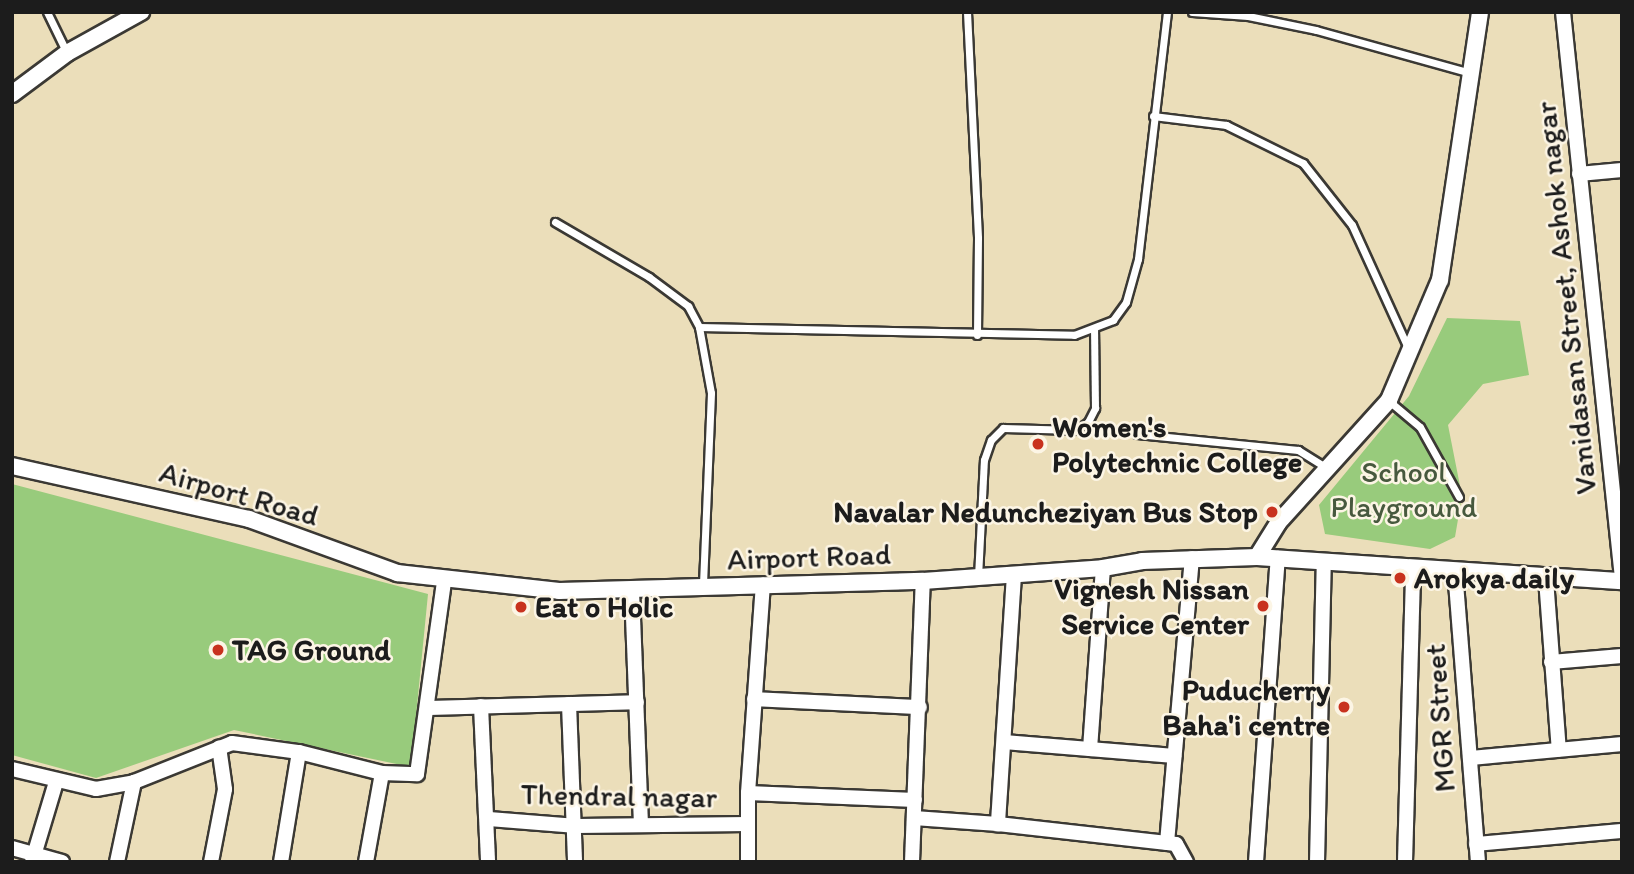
<!DOCTYPE html>
<style>
body{margin:0}
#map{position:relative;width:1634px;height:874px;overflow:hidden;background:#ebdeba;font-family:Itim,sans-serif}
div>[style]{position:absolute}
.green>*{inset:0;background:#98cb7c}
.roads{filter:drop-shadow(2px 0 #3b3934) drop-shadow(-2px 0 #3b3934) drop-shadow(0 2px #3b3934) drop-shadow(0 -2px #3b3934)}
.service>*{height:7px;margin:-3.5px;padding:0 3.5px;transform-origin:3.5px;border-radius:3.5px;background:#fff}
.minor>*{height:14px;margin:-7px;padding:0 7px;transform-origin:7px;border-radius:7px;background:#fff}
.tertiary>*{height:16px;margin:-8px;padding:0 8px;transform-origin:8px;border-radius:8px;background:#fff}
.dots>*{width:19px;height:19px;translate:-50% -50%;box-sizing:border-box;border:4px solid #fcf5e5;border-radius:50%}
span{translate:-50% -50%;white-space:nowrap;text-align:center;line-height:1.15;-webkit-text-stroke:5px #fcf5e5;paint-order:stroke}
.street-label{font-size:30px;color:#1c1c1c}
.poi-label{font-size:30px;color:#1c1c1c;font-weight:700}
.left{translate:0 -50%;text-align:left}
.right{translate:-100% -50%;text-align:right}
.park-label{font-size:30px;color:#47593e}
.frame{position:absolute;inset:0;border:14px solid #1c1c1c;pointer-events:none}
</style>
<div id="map">
<div class="green">
<i style="clip-path:polygon(1447px 318px,1520px 321px,1529px 375px,1483px 384px,1448px 425px,1462px 496px,1455px 537px,1430px 549px,1325px 534px,1319px 505px,1409px 396px)"></i>
<i style="clip-path:polygon(12px 484px,428px 594px,411px 767px,234px 730px,96px 778px,12px 755px)"></i>
</div>
<div class="roads">
<div class="service">
<i style="left:47px;top:12px;width:46px;rotate:64deg"></i>
<i style="left:967px;top:12px;width:226px;rotate:87.2deg"></i>
<i style="left:978px;top:238px;width:97px;rotate:90.6deg"></i>
<i style="left:1192px;top:12px;width:56px;rotate:4.1deg"></i>
<i style="left:1248px;top:16px;width:69px;rotate:11.6deg"></i>
<i style="left:1316px;top:30px;width:161px;rotate:15.5deg"></i>
<i style="left:1153px;top:116px;width:74px;rotate:7deg"></i>
<i style="left:1226px;top:125px;width:86px;rotate:26.3deg"></i>
<i style="left:1303px;top:163px;width:79px;rotate:51.7deg"></i>
<i style="left:1352px;top:225px;width:135px;rotate:65.5deg"></i>
<i style="left:555px;top:222px;width:109px;rotate:30.3deg"></i>
<i style="left:649px;top:277px;width:49px;rotate:36.6deg"></i>
<i style="left:688px;top:306px;width:24px;rotate:62deg"></i>
<i style="left:699px;top:327px;width:67px;rotate:79.7deg"></i>
<i style="left:711px;top:393px;width:194px;rotate:92.4deg"></i>
<i style="left:699px;top:327px;width:375px;rotate:1.2deg"></i>
<i style="left:1074px;top:335px;width:42px;rotate:-21deg"></i>
<i style="left:1113px;top:320px;width:22px;rotate:-54deg"></i>
<i style="left:1126px;top:302px;width:45px;rotate:-74.4deg"></i>
<i style="left:1138px;top:259px;width:249px;rotate:-83.3deg"></i>
<i style="left:1389px;top:401px;width:40px;rotate:40deg"></i>
<i style="left:1420px;top:427px;width:80px;rotate:60.9deg"></i>
<i style="left:1137px;top:434px;width:162px;rotate:5.7deg"></i>
<i style="left:1298px;top:450px;width:34px;rotate:32deg"></i>
<i style="left:978px;top:577px;width:117px;rotate:-87.1deg"></i>
<i style="left:984px;top:460px;width:21px;rotate:-71deg"></i>
<i style="left:991px;top:440px;width:17px;rotate:-45deg"></i>
<i style="left:1003px;top:428px;width:74px;rotate:1.5deg"></i>
<i style="left:1077px;top:430px;width:14px;rotate:-36deg"></i>
<i style="left:1088px;top:422px;width:16px;rotate:-63deg"></i>
<i style="left:1095px;top:408px;width:78px;rotate:-90.7deg"></i>
</div>
<div class="minor">
<i style="left:1563px;top:12px;width:569px;rotate:84.05deg"></i>
<i style="left:1579px;top:174px;width:43px;rotate:-5.3deg"></i>
<i style="left:1455px;top:570px;width:293px;rotate:85.5deg"></i>
<i style="left:1014px;top:575px;width:250px;rotate:93.7deg"></i>
<i style="left:998px;top:824px;width:179px;rotate:6.4deg"></i>
<i style="left:1176px;top:844px;width:21px;rotate:61deg"></i>
<i style="left:1546px;top:579px;width:171px;rotate:85.7deg"></i>
<i style="left:632px;top:591px;width:234px;rotate:87.8deg"></i>
<i style="left:1551px;top:662px;width:71px;rotate:-4.8deg"></i>
<i style="left:754px;top:699px;width:166px;rotate:2.8deg"></i>
<i style="left:569px;top:704px;width:158px;rotate:87.8deg"></i>
<i style="left:481px;top:706px;width:156px;rotate:87.4deg"></i>
<i style="left:427px;top:708px;width:210px;rotate:-1.6deg"></i>
<i style="left:1004px;top:742px;width:171px;rotate:4.7deg"></i>
<i style="left:1090px;top:749px;width:181px;rotate:-85.9deg"></i>
<i style="left:1471px;top:758px;width:152px;rotate:-5.3deg"></i>
<i style="left:12px;top:769px;width:86px;rotate:13.4deg"></i>
<i style="left:96px;top:789px;width:39px;rotate:-10deg"></i>
<i style="left:134px;top:782px;width:105px;rotate:-21.7deg"></i>
<i style="left:232px;top:743px;width:68px;rotate:7.7deg"></i>
<i style="left:299px;top:752px;width:86px;rotate:14.2deg"></i>
<i style="left:382px;top:773px;width:35px;rotate:2deg"></i>
<i style="left:417px;top:774px;width:195px;rotate:-82deg"></i>
<i style="left:748px;top:793px;width:167px;rotate:2.4deg"></i>
<i style="left:914px;top:818px;width:84px;rotate:4.1deg"></i>
<i style="left:489px;top:819px;width:88px;rotate:4.5deg"></i>
<i style="left:577px;top:826px;width:171px;rotate:-0.7deg"></i>
<i style="left:1167px;top:843px;width:286px;rotate:-85deg"></i>
<i style="left:1476px;top:844px;width:147px;rotate:-5.1deg"></i>
<i style="left:12px;top:848px;width:52px;rotate:15.6deg"></i>
<i style="left:32px;top:862px;width:84px;rotate:-73.3deg"></i>
<i style="left:117px;top:862px;width:82px;rotate:-78deg"></i>
<i style="left:211px;top:862px;width:74px;rotate:-79.1deg"></i>
<i style="left:225px;top:789px;width:42px;rotate:-98.1deg"></i>
<i style="left:281px;top:862px;width:111px;rotate:-80.7deg"></i>
<i style="left:366px;top:862px;width:90px;rotate:-79.8deg"></i>
<i style="left:748px;top:862px;width:69px;rotate:-90deg"></i>
<i style="left:748px;top:793px;width:209px;rotate:-85.9deg"></i>
<i style="left:912px;top:862px;width:281px;rotate:-87.8deg"></i>
<i style="left:1256px;top:862px;width:305px;rotate:-85.9deg"></i>
<i style="left:1317px;top:862px;width:301px;rotate:-88.7deg"></i>
<i style="left:1405px;top:862px;width:295px;rotate:-88.4deg"></i>
</div>
<div class="tertiary">
<i style="left:12px;top:94px;width:69px;rotate:-36.7deg"></i>
<i style="left:67px;top:53px;width:85px;rotate:-29deg"></i>
<i style="left:12px;top:466px;width:243px;rotate:12.6deg"></i>
<i style="left:249px;top:519px;width:158px;rotate:20deg"></i>
<i style="left:397px;top:573px;width:163px;rotate:6.3deg"></i>
<i style="left:559px;top:591px;width:364px;rotate:-1.6deg"></i>
<i style="left:923px;top:581px;width:180px;rotate:-4.1deg"></i>
<i style="left:1103px;top:568px;width:40px;rotate:-10deg"></i>
<i style="left:1142px;top:561px;width:115px;rotate:-2deg"></i>
<i style="left:1257px;top:557px;width:366px;rotate:3.8deg"></i>
<i style="left:1257px;top:557px;width:40px;rotate:-58deg"></i>
<i style="left:1278px;top:523px;width:166px;rotate:-47.9deg"></i>
<i style="left:1389px;top:400px;width:130px;rotate:-67deg"></i>
<i style="left:1440px;top:280px;width:271px;rotate:-81.5deg"></i>
</div>
</div>
<div class="dots">
<i style="left:1038px;top:444px;background:#c8321e"></i>
<i style="left:1272px;top:512px;background:#c8321e"></i>
<i style="left:1400px;top:578px;background:#c8321e"></i>
<i style="left:1263px;top:606px;background:#c8321e"></i>
<i style="left:521px;top:607px;background:#c8321e"></i>
<i style="left:218px;top:650px;background:#c8321e"></i>
<i style="left:1344px;top:707px;background:#c8321e"></i>
</div>
<div class="street-label">
<span style="left:1566px;top:298px;rotate:-96deg">Vanidasan Street, Ashok nagar</span>
<span style="left:239px;top:494px;rotate:16deg">Airport Road</span>
<span style="left:809px;top:557px;rotate:-2deg">Airport Road</span>
<span style="left:1440px;top:718px;rotate:-94deg">MGR Street</span>
<span style="left:619px;top:796px;rotate:1deg">Thendral nagar</span>
</div>
<div class="poi-label">
<span class="left" style="left:1052px;top:444px">Women's<br>Polytechnic College</span>
<span class="right" style="left:1258px;top:512px">Navalar Neduncheziyan Bus Stop</span>
<span class="left" style="left:1414px;top:578px">Arokya daily</span>
<span class="right" style="left:1249px;top:606px">Vignesh Nissan<br>Service Center</span>
<span class="left" style="left:535px;top:607px">Eat o Holic</span>
<span class="left" style="left:232px;top:650px">TAG Ground</span>
<span class="right" style="left:1330px;top:707px">Puducherry<br>Baha'i centre</span>
</div>
<div class="park-label">
<span style="left:1404px;top:489px">School<br>Playground</span>
</div>
<div class="frame"></div>
</div>
